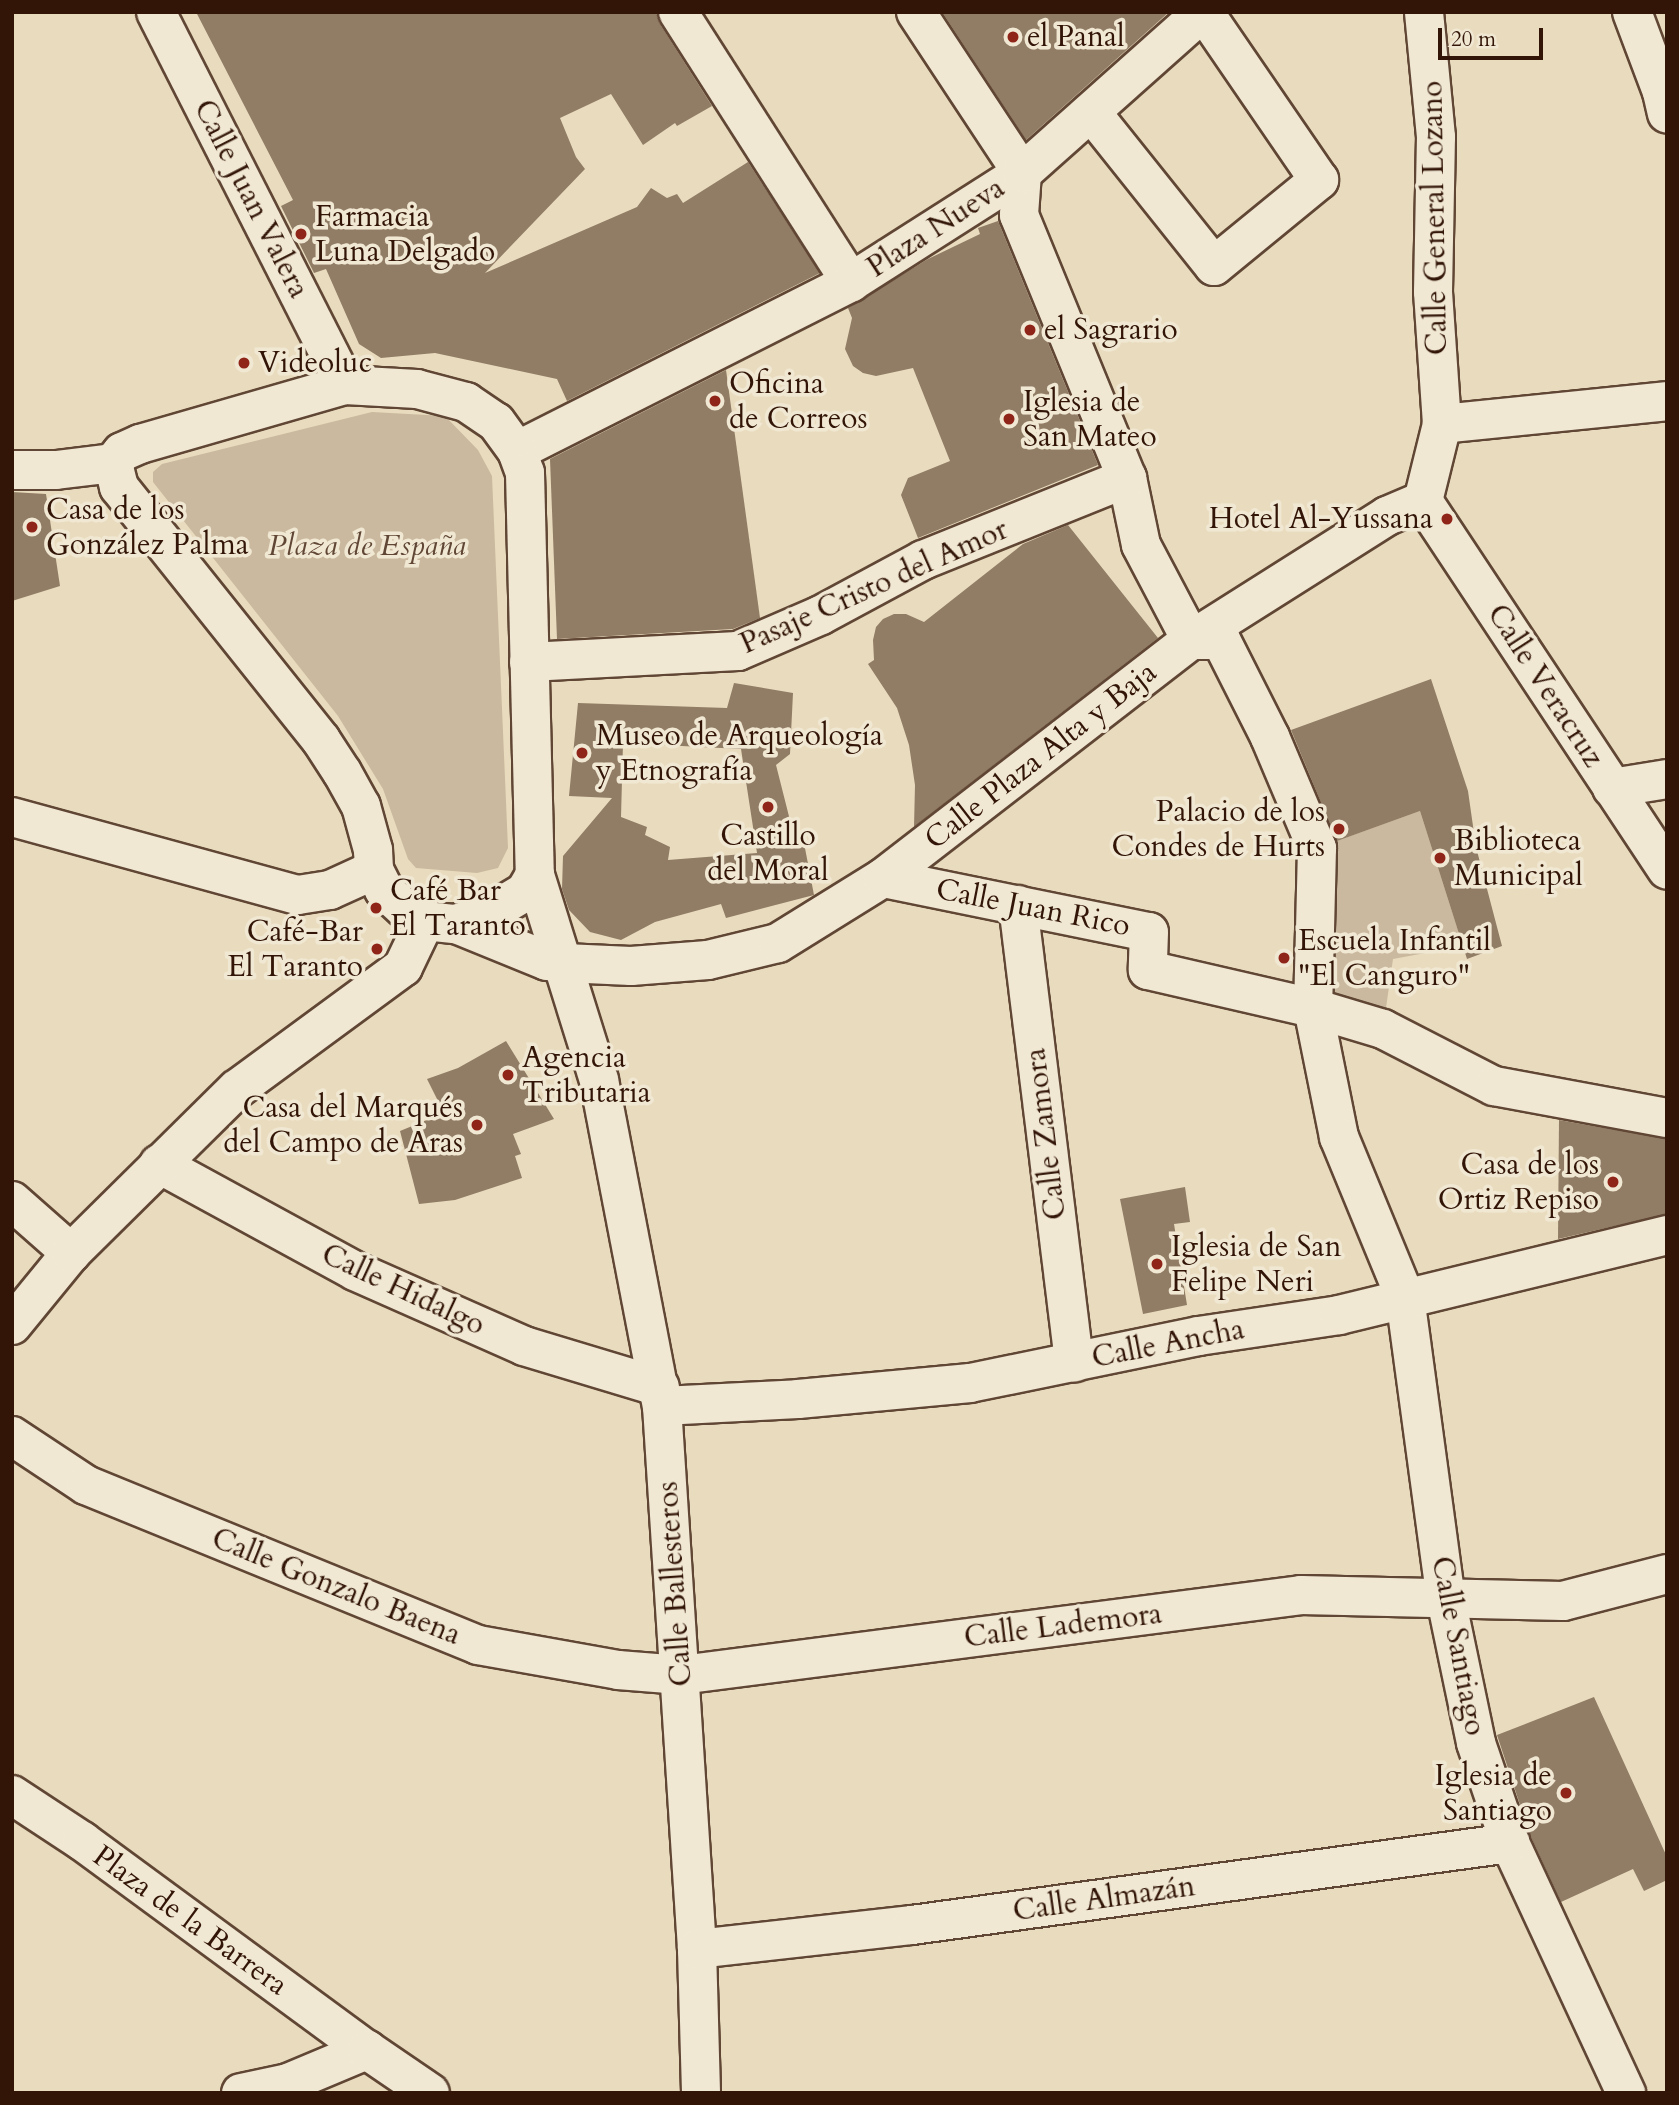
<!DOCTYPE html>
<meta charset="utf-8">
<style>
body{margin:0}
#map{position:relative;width:1679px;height:2105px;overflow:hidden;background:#e9dbbd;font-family:Cardo,serif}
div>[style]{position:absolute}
.green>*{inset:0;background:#cab99e}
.building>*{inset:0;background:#917c65}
.roads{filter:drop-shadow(2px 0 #604634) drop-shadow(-2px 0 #604634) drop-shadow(0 2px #604634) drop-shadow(0 -2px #604634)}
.street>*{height:38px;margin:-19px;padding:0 19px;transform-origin:19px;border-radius:19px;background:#f1e8d4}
.secondary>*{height:38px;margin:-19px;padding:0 19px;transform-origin:19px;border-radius:19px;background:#f1e8d4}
.dots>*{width:19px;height:19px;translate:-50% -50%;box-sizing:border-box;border:4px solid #f1e8d4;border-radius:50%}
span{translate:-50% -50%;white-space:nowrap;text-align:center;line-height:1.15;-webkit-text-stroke:7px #f1e8d4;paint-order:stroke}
.poi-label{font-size:30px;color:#321506}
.left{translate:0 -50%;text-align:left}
.right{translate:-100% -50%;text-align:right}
.street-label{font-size:30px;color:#321506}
.park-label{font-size:30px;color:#604634;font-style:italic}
.frame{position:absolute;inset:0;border:14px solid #321506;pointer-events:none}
.scale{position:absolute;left:1438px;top:28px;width:105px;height:32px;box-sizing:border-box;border:4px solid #321506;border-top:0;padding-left:9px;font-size:21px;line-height:24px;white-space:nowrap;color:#321506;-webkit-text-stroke:5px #f1e8d4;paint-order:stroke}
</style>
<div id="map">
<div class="green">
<i style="clip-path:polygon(372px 412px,445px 416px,478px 450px,492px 476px,508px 848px,498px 868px,477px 873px,416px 868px,408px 859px,383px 789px,338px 716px,153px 482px,153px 472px,162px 464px)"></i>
<i style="clip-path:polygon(1420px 811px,1463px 946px,1393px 959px,1383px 1029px,1313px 1008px,1317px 848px)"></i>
</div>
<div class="building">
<i style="clip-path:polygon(196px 12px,656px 12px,660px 24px,712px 106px,677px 126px,675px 123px,643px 145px,611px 94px,560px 118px,576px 157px,585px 169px,485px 273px,637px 207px,651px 188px,667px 198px,677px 194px,683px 203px,748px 162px,820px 273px,567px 401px,557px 379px,435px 353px,381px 358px,359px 344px,326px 269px,314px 273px,281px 206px,293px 200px)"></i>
<i style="clip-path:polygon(942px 12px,1169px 12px,1026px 140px)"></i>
<i style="clip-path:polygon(998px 221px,1098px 465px,918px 538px,901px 495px,908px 478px,950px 461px,913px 368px,876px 376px,863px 373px,853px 366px,845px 349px,852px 318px,848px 308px,928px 259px,980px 234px,978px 228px)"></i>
<i style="clip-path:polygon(726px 370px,760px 618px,733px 629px,557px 639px,550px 459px)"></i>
<i style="clip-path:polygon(12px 492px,46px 494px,60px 586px,12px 601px)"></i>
<i style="clip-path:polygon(1068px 525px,1158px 638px,914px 827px,915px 785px,909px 745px,897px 708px,868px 664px,874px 660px,873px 640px,876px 627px,883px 619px,894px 614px,906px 614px,924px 622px,1023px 544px)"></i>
<i style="clip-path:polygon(1431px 679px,1468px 791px,1476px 847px,1502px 946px,1467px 959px,1420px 811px,1337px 841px,1291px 730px)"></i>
<i style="clip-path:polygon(evenodd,734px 683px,793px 693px,790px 754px,776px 765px,796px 844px,804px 843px,814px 895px,726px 918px,721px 904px,655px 922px,621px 940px,590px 932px,569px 910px,562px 889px,563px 856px,612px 798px,569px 796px,578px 703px,727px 708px,734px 683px,623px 743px,741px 749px,757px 853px,668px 860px,670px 847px,645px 835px,647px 827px,621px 817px,623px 743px)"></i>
<i style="clip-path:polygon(506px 1041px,554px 1119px,513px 1134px,521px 1154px,515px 1156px,522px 1178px,455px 1200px,419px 1204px,400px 1131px,444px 1113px,427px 1079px,458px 1068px)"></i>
<i style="clip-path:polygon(1559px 1120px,1667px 1139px,1667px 1214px,1558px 1239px)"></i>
<i style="clip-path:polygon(1185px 1187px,1190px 1222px,1174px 1224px,1187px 1305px,1143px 1314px,1120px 1199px)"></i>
<i style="clip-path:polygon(1594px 1697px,1667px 1857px,1667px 1880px,1644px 1891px,1633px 1869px,1561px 1902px,1530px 1835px,1497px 1735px)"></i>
</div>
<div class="roads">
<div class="street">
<i style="left:156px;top:12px;width:418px;rotate:63.1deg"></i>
<i style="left:678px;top:12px;width:321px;rotate:57.4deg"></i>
<i style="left:916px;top:12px;width:193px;rotate:56.6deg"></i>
<i style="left:1632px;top:12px;width:85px;rotate:69.4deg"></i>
<i style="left:1662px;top:92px;width:22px;rotate:77deg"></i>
<i style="left:1091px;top:112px;width:197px;rotate:51.4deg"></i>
<i style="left:1214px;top:266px;width:136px;rotate:-39.3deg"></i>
<i style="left:1319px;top:180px;width:204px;rotate:-124.4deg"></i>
<i style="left:1022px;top:173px;width:42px;rotate:94.1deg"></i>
<i style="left:1019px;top:215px;width:284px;rotate:67.7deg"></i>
<i style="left:1127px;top:478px;width:68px;rotate:78.2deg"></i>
<i style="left:1141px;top:545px;width:107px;rotate:62.2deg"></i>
<i style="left:1442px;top:424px;width:226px;rotate:-5.8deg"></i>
<i style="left:517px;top:451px;width:374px;rotate:-26.8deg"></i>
<i style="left:851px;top:282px;width:203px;rotate:-32.5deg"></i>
<i style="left:1022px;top:173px;width:242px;rotate:-41.7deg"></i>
<i style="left:113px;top:463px;width:14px;rotate:-51deg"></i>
<i style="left:122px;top:452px;width:20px;rotate:-24deg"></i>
<i style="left:140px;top:444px;width:213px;rotate:-16.1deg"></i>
<i style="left:345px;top:385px;width:72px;rotate:3.2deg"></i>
<i style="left:417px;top:389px;width:51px;rotate:14.9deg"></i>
<i style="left:466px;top:402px;width:36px;rotate:34deg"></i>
<i style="left:496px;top:422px;width:36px;rotate:54deg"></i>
<i style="left:517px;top:451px;width:23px;rotate:70deg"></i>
<i style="left:525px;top:473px;width:402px;rotate:88.6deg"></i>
<i style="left:535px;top:875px;width:215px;rotate:72.7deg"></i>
<i style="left:599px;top:1080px;width:332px;rotate:79.1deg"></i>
<i style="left:662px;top:1406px;width:544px;rotate:86.31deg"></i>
<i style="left:697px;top:1949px;width:144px;rotate:88.4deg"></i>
<i style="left:113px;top:463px;width:25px;rotate:76deg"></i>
<i style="left:119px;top:487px;width:324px;rotate:51.4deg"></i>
<i style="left:321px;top:740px;width:38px;rotate:57deg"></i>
<i style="left:342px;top:772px;width:39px;rotate:61deg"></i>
<i style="left:361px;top:806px;width:46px;rotate:74.7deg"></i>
<i style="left:373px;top:850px;width:20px;rotate:87deg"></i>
<i style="left:374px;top:870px;width:22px;rotate:63deg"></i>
<i style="left:384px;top:890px;width:27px;rotate:42deg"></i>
<i style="left:404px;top:908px;width:25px;rotate:32deg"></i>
<i style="left:425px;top:921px;width:31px;rotate:6deg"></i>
<i style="left:456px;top:924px;width:39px;rotate:-19deg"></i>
<i style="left:493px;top:911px;width:37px;rotate:-31deg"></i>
<i style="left:525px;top:892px;width:20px;rotate:-60deg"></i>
<i style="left:12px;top:470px;width:44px"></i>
<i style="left:56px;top:470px;width:57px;rotate:-7deg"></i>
<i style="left:1423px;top:501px;width:442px;rotate:56.5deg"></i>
<i style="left:1191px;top:640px;width:30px"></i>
<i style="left:1221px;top:640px;width:109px;rotate:63.2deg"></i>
<i style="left:1270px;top:737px;width:121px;rotate:67.1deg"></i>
<i style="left:1317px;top:848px;width:160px;rotate:91.4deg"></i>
<i style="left:1313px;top:1008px;width:132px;rotate:78.6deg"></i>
<i style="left:1339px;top:1137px;width:173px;rotate:67.6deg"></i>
<i style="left:1405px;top:1297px;width:305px;rotate:82.3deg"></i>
<i style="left:1446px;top:1599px;width:147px;rotate:78.2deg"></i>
<i style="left:1476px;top:1743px;width:106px;rotate:71.2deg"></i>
<i style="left:1510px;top:1843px;width:276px;rotate:65.1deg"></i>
<i style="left:529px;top:662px;width:209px;rotate:-3deg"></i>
<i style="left:738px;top:651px;width:90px;rotate:-23.4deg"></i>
<i style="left:821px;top:615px;width:116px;rotate:-28.3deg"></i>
<i style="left:923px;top:560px;width:220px;rotate:-21.9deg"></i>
<i style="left:1612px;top:788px;width:56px;rotate:-9.3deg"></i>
<i style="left:12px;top:817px;width:296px;rotate:15.3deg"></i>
<i style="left:298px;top:895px;width:32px;rotate:-9deg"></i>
<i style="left:330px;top:890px;width:48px;rotate:-24.4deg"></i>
<i style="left:883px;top:878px;width:271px;rotate:11.5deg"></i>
<i style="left:1149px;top:932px;width:38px;rotate:92deg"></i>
<i style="left:1148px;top:970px;width:169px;rotate:13deg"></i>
<i style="left:1313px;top:1008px;width:73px;rotate:16.7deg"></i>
<i style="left:1383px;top:1029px;width:125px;rotate:27.2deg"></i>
<i style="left:1494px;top:1086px;width:176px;rotate:10.5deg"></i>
<i style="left:1018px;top:905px;width:461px;rotate:83deg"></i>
<i style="left:456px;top:924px;width:98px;rotate:22.1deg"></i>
<i style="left:547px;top:961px;width:17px;rotate:7deg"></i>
<i style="left:564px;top:963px;width:67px;rotate:2.6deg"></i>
<i style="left:631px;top:966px;width:77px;rotate:-4.5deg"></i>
<i style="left:708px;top:960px;width:72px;rotate:-13.7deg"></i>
<i style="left:778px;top:943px;width:123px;rotate:-31.8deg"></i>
<i style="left:883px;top:878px;width:389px;rotate:-37.7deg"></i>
<i style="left:1191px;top:640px;width:232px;rotate:-32.3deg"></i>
<i style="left:1387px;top:516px;width:39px;rotate:-23deg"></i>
<i style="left:1423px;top:501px;width:79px;rotate:-76.1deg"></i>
<i style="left:1442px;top:424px;width:132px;rotate:-93.9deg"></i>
<i style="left:1433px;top:292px;width:155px;rotate:-88.9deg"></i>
<i style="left:1436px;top:137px;width:126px;rotate:-95.5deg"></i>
<i style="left:159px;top:1164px;width:223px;rotate:28.6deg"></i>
<i style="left:355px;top:1271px;width:185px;rotate:23.9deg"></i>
<i style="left:524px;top:1346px;width:142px;rotate:16.8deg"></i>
<i style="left:12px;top:1201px;width:79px;rotate:41.4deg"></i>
<i style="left:12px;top:1325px;width:93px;rotate:-50.7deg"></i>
<i style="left:71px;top:1253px;width:233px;rotate:-44.7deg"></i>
<i style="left:237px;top:1089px;width:206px;rotate:-36.3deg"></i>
<i style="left:403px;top:967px;width:51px;rotate:-64.4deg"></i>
<i style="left:662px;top:1406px;width:136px;rotate:-2.9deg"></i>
<i style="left:798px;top:1399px;width:173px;rotate:-5.3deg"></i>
<i style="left:970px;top:1383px;width:234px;rotate:-11.6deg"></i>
<i style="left:1199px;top:1336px;width:142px;rotate:-8.5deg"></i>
<i style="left:1339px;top:1315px;width:338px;rotate:-13.7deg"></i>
<i style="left:12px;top:1436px;width:89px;rotate:33.5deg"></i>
<i style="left:86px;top:1485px;width:423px;rotate:22.2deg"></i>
<i style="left:478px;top:1645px;width:142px;rotate:10.1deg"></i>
<i style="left:618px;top:1670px;width:63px;rotate:4.5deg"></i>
<i style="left:681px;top:1675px;width:625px;rotate:-7.35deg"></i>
<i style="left:1301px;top:1595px;width:262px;rotate:1.3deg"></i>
<i style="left:1563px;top:1601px;width:107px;rotate:-14.6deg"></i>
<i style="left:697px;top:1949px;width:216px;rotate:-6.4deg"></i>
<i style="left:912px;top:1925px;width:604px;rotate:-7.81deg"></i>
<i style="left:241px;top:2093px;width:48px;rotate:-12deg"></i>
<i style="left:288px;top:2083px;width:86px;rotate:-22.7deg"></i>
</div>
<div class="secondary">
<i style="left:12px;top:1795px;width:84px;rotate:33.3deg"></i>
<i style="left:82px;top:1841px;width:353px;rotate:36.3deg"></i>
<i style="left:367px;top:2050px;width:76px;rotate:34.3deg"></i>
</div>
</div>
<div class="dots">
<i style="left:1013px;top:37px;background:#8f2418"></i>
<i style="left:301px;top:234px;background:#8f2418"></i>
<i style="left:1030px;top:330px;background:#8f2418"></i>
<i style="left:244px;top:363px;background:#8f2418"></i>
<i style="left:715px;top:401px;background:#8f2418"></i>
<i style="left:1009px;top:419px;background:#8f2418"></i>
<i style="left:1447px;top:519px;background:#8f2418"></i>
<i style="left:32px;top:527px;background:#8f2418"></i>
<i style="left:582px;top:753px;background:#8f2418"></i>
<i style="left:768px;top:807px;background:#8f2418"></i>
<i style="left:1339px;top:829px;background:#8f2418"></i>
<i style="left:1440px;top:858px;background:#8f2418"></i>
<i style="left:376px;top:908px;background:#8f2418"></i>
<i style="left:377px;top:949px;background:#8f2418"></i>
<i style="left:1284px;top:958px;background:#8f2418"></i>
<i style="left:508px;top:1075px;background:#8f2418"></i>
<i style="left:477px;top:1125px;background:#8f2418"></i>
<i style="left:1613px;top:1182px;background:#8f2418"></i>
<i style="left:1157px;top:1264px;background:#8f2418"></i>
<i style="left:1566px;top:1793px;background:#8f2418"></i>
</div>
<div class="poi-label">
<span class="left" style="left:1027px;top:37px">el Panal</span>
<span class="left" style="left:315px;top:234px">Farmacia<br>Luna Delgado</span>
<span class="left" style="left:1044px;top:330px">el Sagrario</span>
<span class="left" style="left:258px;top:363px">Videoluc</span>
<span class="left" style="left:729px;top:401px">Oficina<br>de Correos</span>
<span class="left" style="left:1023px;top:419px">Iglesia de<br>San Mateo</span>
<span class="left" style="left:46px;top:527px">Casa de los<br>González Palma</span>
<span class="right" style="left:1433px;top:519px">Hotel Al-Yussana</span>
<span class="left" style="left:596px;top:753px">Museo de Arqueología<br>y Etnografía</span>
<span class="right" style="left:1325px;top:829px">Palacio de los<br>Condes de Hurts</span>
<span style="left:768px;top:853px">Castillo<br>del Moral</span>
<span class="left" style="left:1454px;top:858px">Biblioteca<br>Municipal</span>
<span class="left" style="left:390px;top:908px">Café Bar<br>El Taranto</span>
<span class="right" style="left:363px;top:949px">Café-Bar<br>El Taranto</span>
<span class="left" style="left:1298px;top:958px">Escuela Infantil<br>"El Canguro"</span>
<span class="left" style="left:522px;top:1075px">Agencia<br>Tributaria</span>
<span class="right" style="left:463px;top:1125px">Casa del Marqués<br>del Campo de Aras</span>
<span class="right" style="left:1599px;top:1182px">Casa de los<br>Ortiz Repiso</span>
<span class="left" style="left:1171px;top:1264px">Iglesia de San<br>Felipe Neri</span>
<span class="right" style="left:1552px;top:1793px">Iglesia de<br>Santiago</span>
</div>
<div class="street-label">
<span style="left:251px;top:199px;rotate:63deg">Calle Juan Valera</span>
<span style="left:1435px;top:218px;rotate:-91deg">Calle General Lozano</span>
<span style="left:936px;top:228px;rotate:-33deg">Plaza Nueva</span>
<span style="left:874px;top:587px;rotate:-24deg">Pasaje Cristo del Amor</span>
<span style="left:1545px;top:686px;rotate:57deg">Calle Veracruz</span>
<span style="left:1041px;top:756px;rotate:-38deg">Calle Plaza Alta y Baja</span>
<span style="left:1033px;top:908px;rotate:11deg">Calle Juan Rico</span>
<span style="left:1046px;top:1134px;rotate:-97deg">Calle Zamora</span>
<span style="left:403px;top:1290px;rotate:25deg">Calle Hidalgo</span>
<span style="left:1168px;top:1344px;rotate:-11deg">Calle Ancha</span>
<span style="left:675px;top:1584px;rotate:-94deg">Calle Ballesteros</span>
<span style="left:336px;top:1587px;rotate:22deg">Calle Gonzalo Baena</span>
<span style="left:1063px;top:1626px;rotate:-7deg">Calle Lademora</span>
<span style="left:1458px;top:1646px;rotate:79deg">Calle Santiago</span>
<span style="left:1104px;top:1899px;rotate:-8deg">Calle Almazán</span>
<span style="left:190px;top:1921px;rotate:36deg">Plaza de la Barrera</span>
</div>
<div class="park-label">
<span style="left:367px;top:546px">Plaza de España</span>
</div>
<div class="frame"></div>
<div class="scale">20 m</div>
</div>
